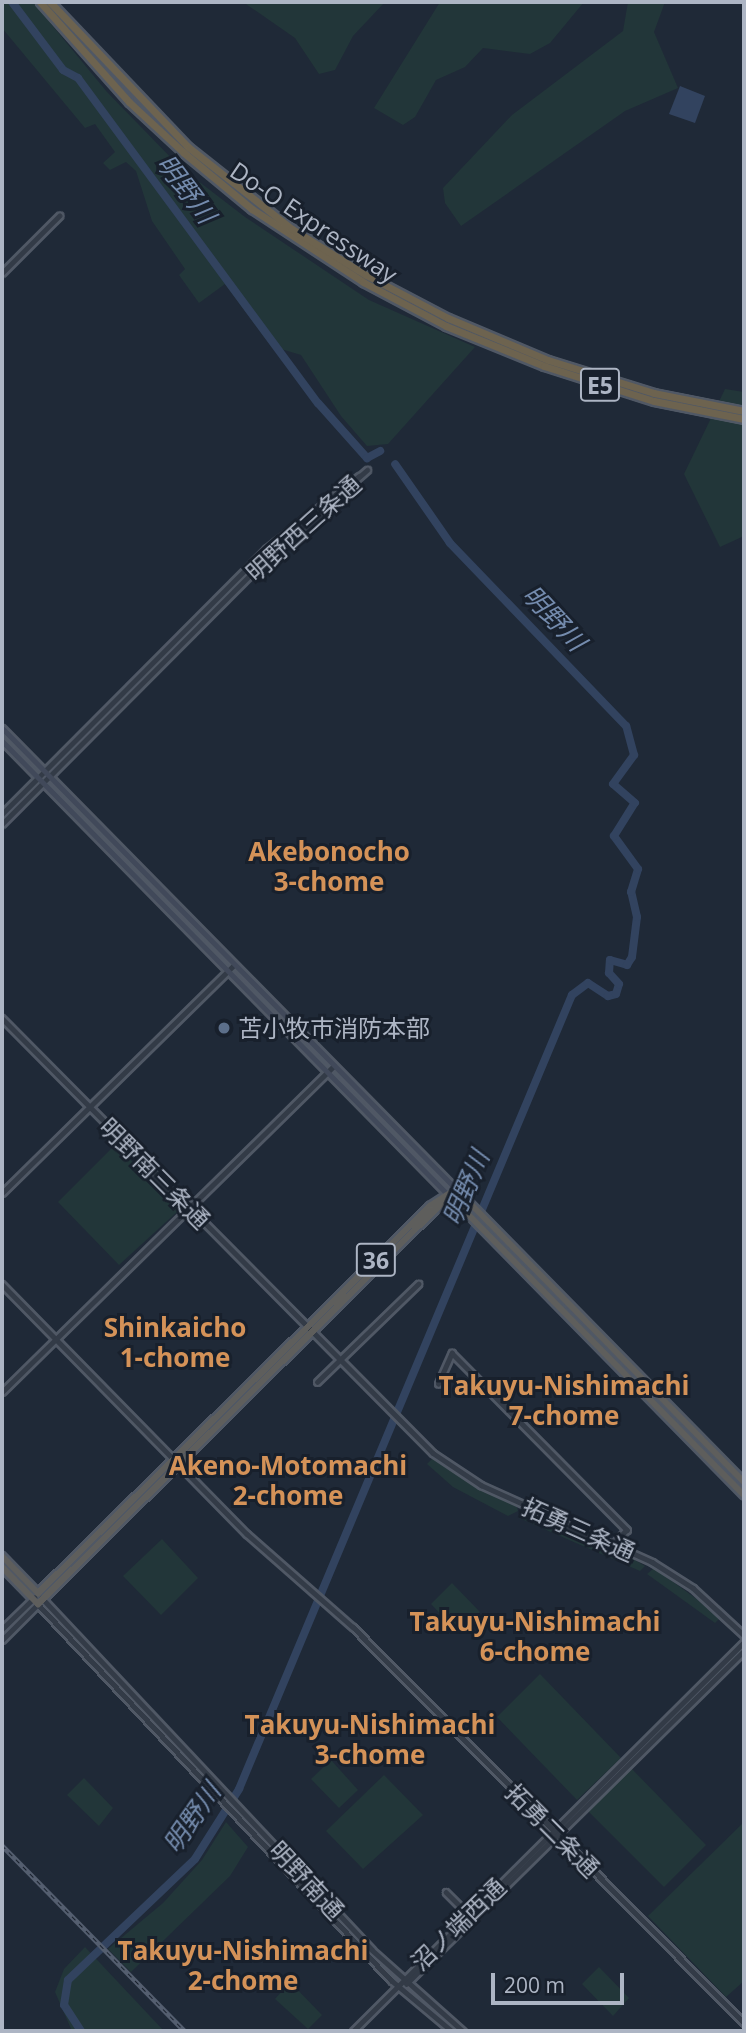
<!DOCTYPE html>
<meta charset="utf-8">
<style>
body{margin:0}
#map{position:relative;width:746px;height:2033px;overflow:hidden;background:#1f2937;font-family:"Open Sans","Noto Sans JP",sans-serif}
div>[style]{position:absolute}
.green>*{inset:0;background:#223639}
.water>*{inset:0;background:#32435f}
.river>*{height:8px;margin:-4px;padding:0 4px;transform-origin:4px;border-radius:4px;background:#32435f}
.roads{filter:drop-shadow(2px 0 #505865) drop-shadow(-2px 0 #505865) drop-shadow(0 2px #505865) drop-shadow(0 -2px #505865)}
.tertiary>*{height:4.5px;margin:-2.25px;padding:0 2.25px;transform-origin:2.25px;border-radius:2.25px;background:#333b47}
.secondary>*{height:5px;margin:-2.5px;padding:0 2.5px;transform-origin:2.5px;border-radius:2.5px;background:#41495a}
.trunk>*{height:6px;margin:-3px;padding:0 3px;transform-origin:3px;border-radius:3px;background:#5e5e5c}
.motorway>*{height:7px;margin:-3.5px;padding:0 3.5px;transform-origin:3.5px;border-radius:3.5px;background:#6d634f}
.rail>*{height:4.5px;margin-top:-2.25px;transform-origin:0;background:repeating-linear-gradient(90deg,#18202c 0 5px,#545e6f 0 10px);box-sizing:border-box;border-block:2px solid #545e6f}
.dots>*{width:19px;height:19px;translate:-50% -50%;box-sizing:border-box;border:4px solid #18202c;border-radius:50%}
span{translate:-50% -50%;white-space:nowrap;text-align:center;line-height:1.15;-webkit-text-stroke:6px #18202c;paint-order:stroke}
.shield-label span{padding:2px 5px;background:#18202c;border:2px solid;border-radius:5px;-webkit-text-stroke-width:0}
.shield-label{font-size:23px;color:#adb5c4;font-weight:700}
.street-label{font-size:24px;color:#adb5c4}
.poi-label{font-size:24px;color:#adb5c4}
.left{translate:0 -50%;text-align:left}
.water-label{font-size:26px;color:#748bad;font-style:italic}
.neighbourhood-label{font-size:26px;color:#d49258;font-weight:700}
.frame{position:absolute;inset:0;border:4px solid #adb5c4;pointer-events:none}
.scale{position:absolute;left:491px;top:1973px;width:133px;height:32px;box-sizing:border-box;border:4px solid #adb5c4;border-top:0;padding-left:9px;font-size:21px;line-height:24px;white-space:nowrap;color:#adb5c4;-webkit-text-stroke:5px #18202c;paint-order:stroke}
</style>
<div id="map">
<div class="green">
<i style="clip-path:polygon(2px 2px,33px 2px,107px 92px,180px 167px,245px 217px,369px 300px,475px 347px,388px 444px,367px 446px,341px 416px,301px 355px,271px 346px,225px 284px,199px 303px,179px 275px,185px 269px,152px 221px,136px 171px,126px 162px,110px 170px,103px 163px,115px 152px,95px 124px,85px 128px,2px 28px)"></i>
<i style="clip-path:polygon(243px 2px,385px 2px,353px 36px,335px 70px,319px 74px,295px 38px)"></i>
<i style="clip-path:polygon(440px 2px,584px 2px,550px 43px,530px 54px,483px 48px,465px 67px,436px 80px,415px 117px,403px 125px,374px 108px)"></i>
<i style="clip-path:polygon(628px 2px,665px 2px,654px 32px,678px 88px,625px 111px,461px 226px,445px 203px,443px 188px,512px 115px,623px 31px)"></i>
<i style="clip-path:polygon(725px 389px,744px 392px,744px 536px,720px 547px,684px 474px)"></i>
<i style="clip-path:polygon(116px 1144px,178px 1211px,119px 1265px,58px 1202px)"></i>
<i style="clip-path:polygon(433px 1458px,517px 1507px,518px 1511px,508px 1516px,453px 1487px,427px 1464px)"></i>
<i style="clip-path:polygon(527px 1510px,608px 1544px,645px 1566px,640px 1571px,519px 1518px)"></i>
<i style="clip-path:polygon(162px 1539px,198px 1578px,161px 1615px,123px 1576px)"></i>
<i style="clip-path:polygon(654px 1568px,698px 1600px,719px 1619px,715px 1623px,647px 1574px)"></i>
<i style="clip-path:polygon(452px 1583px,480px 1612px,458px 1633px,431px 1604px)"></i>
<i style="clip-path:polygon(540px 1674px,621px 1758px,577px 1800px,497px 1717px)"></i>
<i style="clip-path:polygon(331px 1760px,358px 1790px,339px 1808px,311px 1779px)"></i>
<i style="clip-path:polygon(631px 1768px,706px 1845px,664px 1887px,588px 1811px)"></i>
<i style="clip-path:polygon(384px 1775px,423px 1815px,363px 1869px,326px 1831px)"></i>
<i style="clip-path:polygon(84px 1778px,113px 1808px,99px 1826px,67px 1795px)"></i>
<i style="clip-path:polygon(226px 1822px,248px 1847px,230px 1876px,131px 1972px,108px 1949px,163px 1903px,202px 1860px)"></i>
<i style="clip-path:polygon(744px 1822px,744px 1981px,726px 1997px,648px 1916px)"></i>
<i style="clip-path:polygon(85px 1947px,164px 2031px,72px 2031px,55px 1992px,64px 1969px)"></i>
<i style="clip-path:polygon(599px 1967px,629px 1998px,613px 2016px,582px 1984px)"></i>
<i style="clip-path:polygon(290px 1982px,322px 2015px,308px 2029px,275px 1999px)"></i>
</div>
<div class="water">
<i style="clip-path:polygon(680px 86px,705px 96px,695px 123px,669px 114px)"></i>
</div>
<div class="river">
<i style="left:12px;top:2px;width:85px;rotate:53.1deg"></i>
<i style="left:63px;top:70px;width:17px;rotate:28deg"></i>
<i style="left:78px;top:78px;width:404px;rotate:53.6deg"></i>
<i style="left:318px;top:403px;width:74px;rotate:48.3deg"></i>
<i style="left:367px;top:458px;width:15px;rotate:-28deg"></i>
<i style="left:81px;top:2031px;width:31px;rotate:-123deg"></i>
<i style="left:64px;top:2005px;width:25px;rotate:-81deg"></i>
<i style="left:68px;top:1980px;width:175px;rotate:-43.6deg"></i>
<i style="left:195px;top:1859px;width:83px;rotate:-57.8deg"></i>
<i style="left:239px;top:1789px;width:861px;rotate:-67.25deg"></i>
<i style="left:572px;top:995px;width:20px;rotate:-37deg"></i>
<i style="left:588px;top:983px;width:24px;rotate:33deg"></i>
<i style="left:608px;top:996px;width:8px;rotate:-14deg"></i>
<i style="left:616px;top:994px;width:10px;rotate:-73deg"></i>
<i style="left:619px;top:984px;width:15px;rotate:-132deg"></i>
<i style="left:609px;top:973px;width:13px;rotate:-86deg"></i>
<i style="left:610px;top:960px;width:18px;rotate:16deg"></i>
<i style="left:627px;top:965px;width:9px;rotate:-58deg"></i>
<i style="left:632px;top:957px;width:40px;rotate:-82.9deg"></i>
<i style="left:637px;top:917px;width:26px;rotate:-103deg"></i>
<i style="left:631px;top:892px;width:24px;rotate:-73deg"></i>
<i style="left:638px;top:869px;width:41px;rotate:-126deg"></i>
<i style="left:614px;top:836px;width:39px;rotate:-58deg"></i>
<i style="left:635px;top:803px;width:29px;rotate:-139deg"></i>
<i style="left:613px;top:784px;width:36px;rotate:-54deg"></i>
<i style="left:634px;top:755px;width:30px;rotate:-105deg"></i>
<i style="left:626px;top:726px;width:254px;rotate:-133.9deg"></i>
<i style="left:450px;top:543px;width:96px;rotate:-124.8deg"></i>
</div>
<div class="roads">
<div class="tertiary">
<i style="left:2px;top:273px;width:81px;rotate:-45deg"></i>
<i style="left:2px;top:814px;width:374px;rotate:-45.1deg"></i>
<i style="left:266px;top:549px;width:118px;rotate:-38.1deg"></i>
<i style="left:2px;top:824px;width:380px;rotate:-45.1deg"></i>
<i style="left:270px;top:555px;width:129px;rotate:-41.2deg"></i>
<i style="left:2px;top:1018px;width:612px;rotate:45.26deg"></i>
<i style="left:433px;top:1453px;width:58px;rotate:33.7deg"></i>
<i style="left:481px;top:1485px;width:188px;rotate:24.2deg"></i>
<i style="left:652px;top:1562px;width:49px;rotate:32.4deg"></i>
<i style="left:693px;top:1588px;width:69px;rotate:42.7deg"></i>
<i style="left:2px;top:1193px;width:325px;rotate:-44.5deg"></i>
<i style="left:2px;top:1284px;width:350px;rotate:45.6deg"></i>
<i style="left:247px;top:1534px;width:141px;rotate:41.3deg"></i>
<i style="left:353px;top:1627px;width:557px;rotate:45.36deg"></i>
<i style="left:317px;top:1382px;width:141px;rotate:-44.1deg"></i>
<i style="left:438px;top:1384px;width:34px;rotate:-66deg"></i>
<i style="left:452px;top:1353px;width:249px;rotate:45.3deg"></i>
<i style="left:627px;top:1530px;width:19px;rotate:133deg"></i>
<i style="left:2px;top:1392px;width:465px;rotate:-44.5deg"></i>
<i style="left:42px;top:1598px;width:482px;rotate:46.8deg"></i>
<i style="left:372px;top:1950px;width:122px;rotate:41.7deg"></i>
<i style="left:2px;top:1629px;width:45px;rotate:-44.1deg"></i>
<i style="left:2px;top:1640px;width:51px;rotate:-45deg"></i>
<i style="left:38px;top:1604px;width:516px;rotate:46.81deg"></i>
<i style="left:391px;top:1980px;width:80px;rotate:39.9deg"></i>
<i style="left:446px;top:1892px;width:31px;rotate:45deg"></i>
<i style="left:406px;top:1984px;width:474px;rotate:-44.6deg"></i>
<i style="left:353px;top:2031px;width:552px;rotate:-44.85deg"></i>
</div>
<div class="secondary">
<i style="left:2px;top:728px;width:647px;rotate:45.44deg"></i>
<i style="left:2px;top:741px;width:632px;rotate:45.51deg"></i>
</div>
<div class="trunk">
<i style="left:456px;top:1189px;width:411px;rotate:45.5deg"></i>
<i style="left:449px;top:1195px;width:421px;rotate:45.5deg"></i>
<i style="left:2px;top:1556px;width:52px;rotate:45.8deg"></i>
<i style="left:38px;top:1593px;width:551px;rotate:-44.63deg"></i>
<i style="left:430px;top:1206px;width:31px;rotate:-33deg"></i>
<i style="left:2px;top:1567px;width:52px;rotate:45.8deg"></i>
<i style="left:38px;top:1604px;width:589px;rotate:-44.79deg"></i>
</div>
<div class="motorway">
<i style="left:40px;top:2px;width:134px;rotate:48.3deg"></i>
<i style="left:129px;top:102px;width:75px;rotate:42.8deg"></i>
<i style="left:184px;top:153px;width:88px;rotate:39.5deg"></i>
<i style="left:252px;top:209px;width:133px;rotate:33.3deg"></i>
<i style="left:363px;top:282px;width:94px;rotate:27.9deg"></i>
<i style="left:446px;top:326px;width:106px;rotate:22.2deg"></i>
<i style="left:544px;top:366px;width:115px;rotate:17.7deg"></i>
<i style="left:654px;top:401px;width:92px;rotate:11.3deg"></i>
<i style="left:50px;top:2px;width:200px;rotate:46.4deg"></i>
<i style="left:188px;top:147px;width:132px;rotate:38.3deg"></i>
<i style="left:292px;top:229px;width:87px;rotate:31.9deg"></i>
<i style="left:366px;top:275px;width:93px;rotate:27.7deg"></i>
<i style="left:448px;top:318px;width:108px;rotate:22.8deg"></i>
<i style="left:548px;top:360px;width:111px;rotate:17.3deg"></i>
<i style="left:654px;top:393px;width:92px;rotate:11.3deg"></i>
</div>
</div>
<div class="rail">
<i style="left:2px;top:1845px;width:261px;rotate:45.5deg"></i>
</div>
<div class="dots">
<i style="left:224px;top:1028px;background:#5c6f8a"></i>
</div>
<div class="shield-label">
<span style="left:600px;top:385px">E5</span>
<span style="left:376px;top:1260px">36</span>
</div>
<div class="street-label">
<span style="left:314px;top:222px;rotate:34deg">Do-O Expressway</span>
<span style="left:303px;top:528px;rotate:-42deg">明野西三条通</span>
<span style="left:155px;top:1173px;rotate:45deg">明野南三条通</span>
<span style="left:579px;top:1529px;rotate:24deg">拓勇三条通</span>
<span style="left:553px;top:1830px;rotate:45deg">拓勇二条通</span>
<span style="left:307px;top:1880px;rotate:47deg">明野南通</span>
<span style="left:458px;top:1924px;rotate:-44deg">沼ノ端西通</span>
</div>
<div class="poi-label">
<span class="left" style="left:238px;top:1028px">苫小牧市消防本部</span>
</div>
<div class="water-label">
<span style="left:186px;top:189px;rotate:53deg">明野川</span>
<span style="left:554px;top:618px;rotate:47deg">明野川</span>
<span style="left:466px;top:1188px;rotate:-67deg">明野川</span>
<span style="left:192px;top:1818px;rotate:-55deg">明野川</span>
</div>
<div class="neighbourhood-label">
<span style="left:329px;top:867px">Akebonocho<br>3-chome</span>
<span style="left:175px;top:1343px">Shinkaicho<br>1-chome</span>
<span style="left:564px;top:1401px">Takuyu-Nishimachi<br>7-chome</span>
<span style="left:288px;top:1481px">Akeno-Motomachi<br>2-chome</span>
<span style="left:535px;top:1637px">Takuyu-Nishimachi<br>6-chome</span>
<span style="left:370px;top:1740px">Takuyu-Nishimachi<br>3-chome</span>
<span style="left:243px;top:1966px">Takuyu-Nishimachi<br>2-chome</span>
</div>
<div class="frame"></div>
<div class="scale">200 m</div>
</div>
